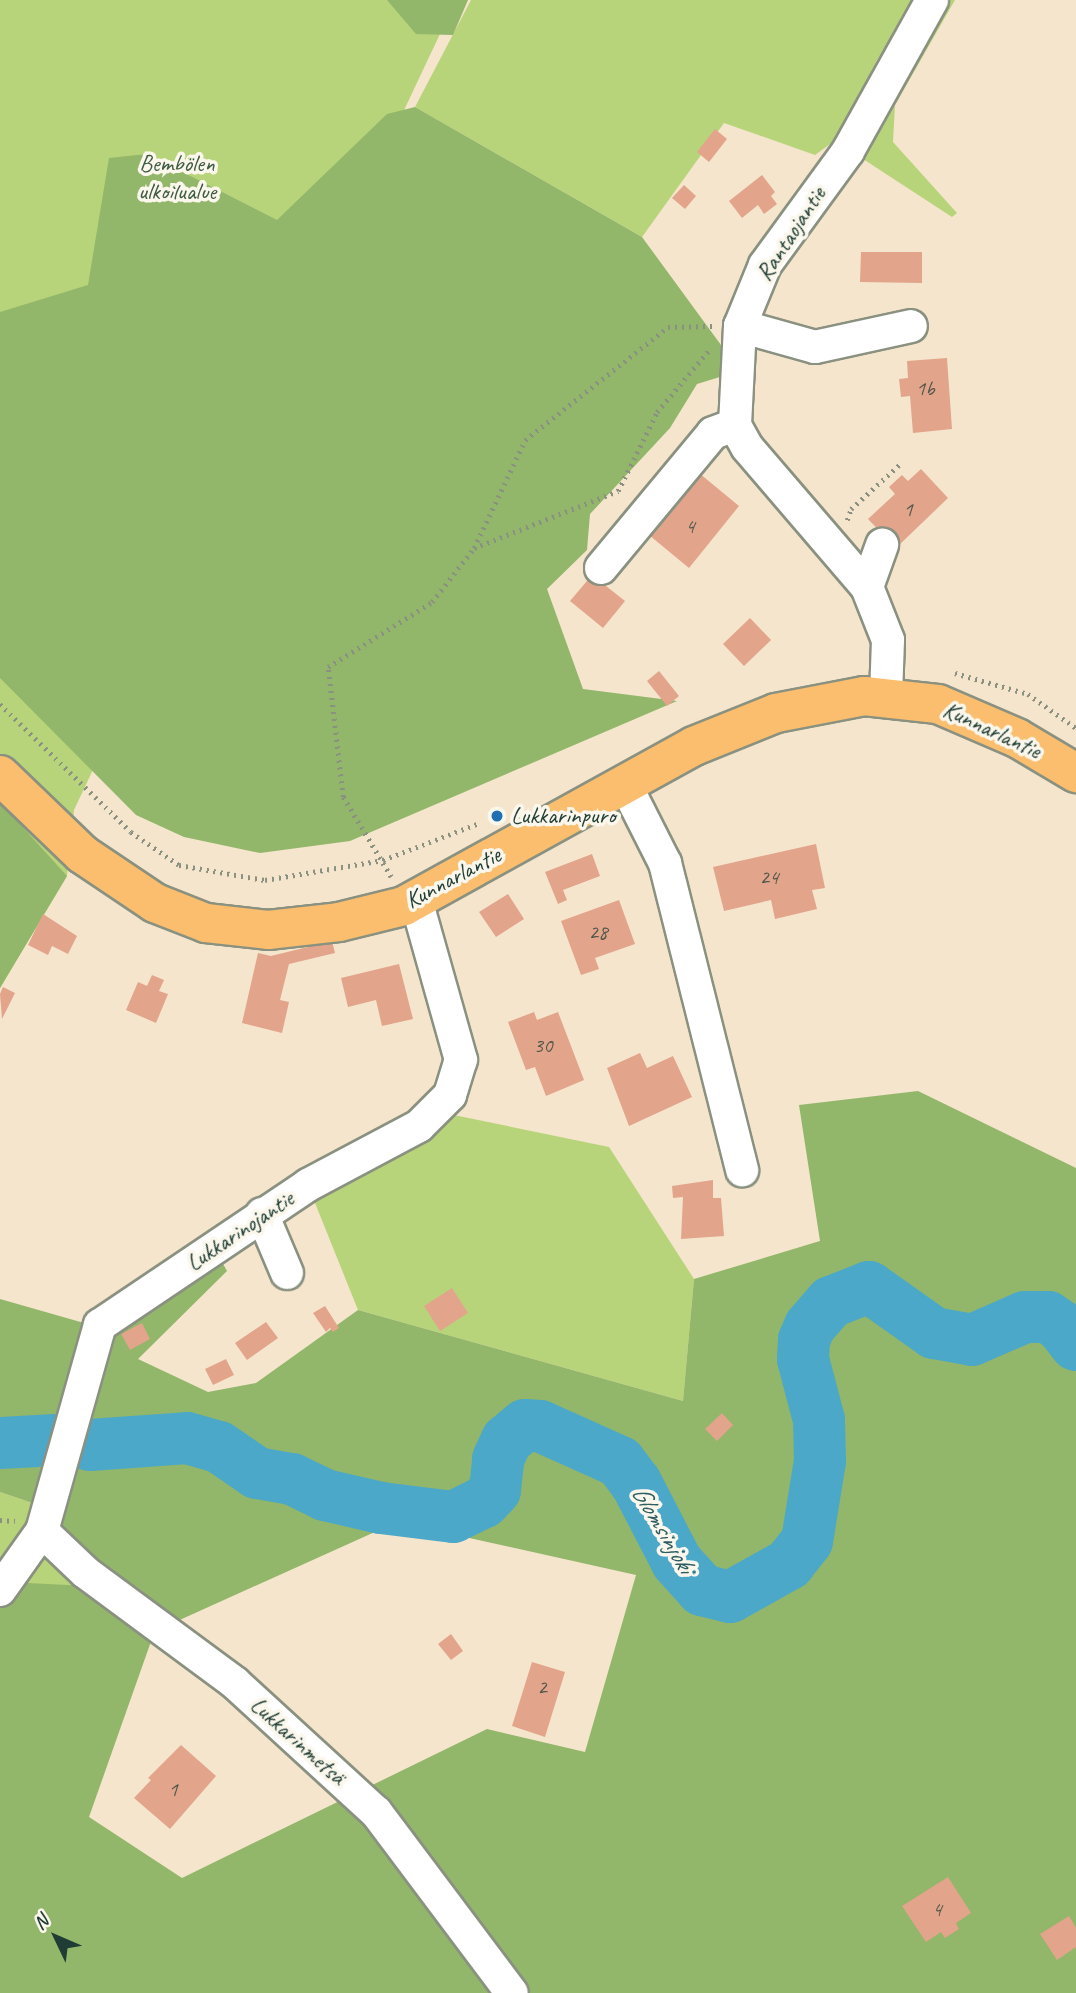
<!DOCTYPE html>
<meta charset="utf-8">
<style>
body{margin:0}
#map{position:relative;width:1076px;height:1993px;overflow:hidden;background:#f5e5cc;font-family:Caveat,sans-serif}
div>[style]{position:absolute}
.green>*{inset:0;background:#b8d47a}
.forest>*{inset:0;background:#92b66a}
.river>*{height:52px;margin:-26px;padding:0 26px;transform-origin:26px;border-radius:26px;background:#4ba8c9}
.building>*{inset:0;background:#e2a48b}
.path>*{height:4.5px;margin-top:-2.25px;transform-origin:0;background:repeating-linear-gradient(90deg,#8a9180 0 2px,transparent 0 7px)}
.roads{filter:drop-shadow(2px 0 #8a9180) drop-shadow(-2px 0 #8a9180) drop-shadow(0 2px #8a9180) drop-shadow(0 -2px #8a9180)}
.minor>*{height:32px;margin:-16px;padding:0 16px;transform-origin:16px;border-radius:16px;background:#fff}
.major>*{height:38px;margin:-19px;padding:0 19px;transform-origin:19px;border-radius:19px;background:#fabe6e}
.dots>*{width:19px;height:19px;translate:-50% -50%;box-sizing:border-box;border:4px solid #fbf7ec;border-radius:50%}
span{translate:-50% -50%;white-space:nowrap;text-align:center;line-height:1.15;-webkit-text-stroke:7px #fbf7ec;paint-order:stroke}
.number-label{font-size:21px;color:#50574a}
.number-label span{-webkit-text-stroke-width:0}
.park-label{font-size:24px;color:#3e5b42}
.street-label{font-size:24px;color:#1f3d34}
.poi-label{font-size:24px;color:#1f3d34}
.left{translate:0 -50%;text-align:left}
.water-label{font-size:26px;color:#2c5d61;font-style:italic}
.north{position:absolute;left:21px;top:1902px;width:70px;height:70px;-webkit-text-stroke:5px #fbf7ec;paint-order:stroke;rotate:314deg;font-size:19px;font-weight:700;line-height:28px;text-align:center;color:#1f3d34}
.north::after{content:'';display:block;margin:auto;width:24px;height:32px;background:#1f3d34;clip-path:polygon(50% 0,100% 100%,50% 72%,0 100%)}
</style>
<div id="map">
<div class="green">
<i style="clip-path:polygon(0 0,456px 0,74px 810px,67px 876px,0 988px)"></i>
<i style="clip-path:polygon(471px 0,915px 0,877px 60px,837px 139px,815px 155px,724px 123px,642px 237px,415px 107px)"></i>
<i style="clip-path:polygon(946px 0,955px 0,895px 105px,893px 142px,957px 213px,952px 217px,860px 157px)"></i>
<i style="clip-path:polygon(449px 1114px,609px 1147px,694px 1279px,683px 1401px,358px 1310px,311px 1193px)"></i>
<i style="clip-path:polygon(0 1492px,50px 1509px,173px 1623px,0 1590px)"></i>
</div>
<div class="forest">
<i style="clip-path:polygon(387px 0,468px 0,453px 35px,416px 34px)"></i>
<i style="clip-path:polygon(415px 107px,642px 237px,721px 345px,723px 376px,697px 384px,670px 428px,590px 514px,587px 550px,547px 589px,583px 689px,677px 701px,350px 841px,260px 853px,184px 837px,136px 815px,0 678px,0 312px,88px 285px,109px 158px,147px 154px,277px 220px,387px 114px)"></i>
<i style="clip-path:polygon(0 802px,67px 876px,0 988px)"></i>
<i style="clip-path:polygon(918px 1091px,1076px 1168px,1076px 1993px,0 1993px,0 1590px,7px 1582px,88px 1586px,154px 1633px,89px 1817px,182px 1878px,487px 1729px,585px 1752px,636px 1575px,397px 1522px,173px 1623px,58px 1533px,50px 1509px,0 1492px,0 1299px,84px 1323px,107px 1340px,217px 1253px,227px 1271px,138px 1359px,208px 1392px,256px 1383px,358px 1310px,683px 1401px,694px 1279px,820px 1241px,799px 1105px)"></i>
</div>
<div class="river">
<i style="left:0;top:1443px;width:56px;rotate:-3.1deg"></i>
<i style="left:90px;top:1445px;width:97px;rotate:-4.1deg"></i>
<i style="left:187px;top:1438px;width:33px;rotate:16deg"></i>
<i style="left:219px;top:1447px;width:46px;rotate:34.4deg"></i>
<i style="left:257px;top:1473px;width:36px;rotate:10deg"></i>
<i style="left:292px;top:1479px;width:37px;rotate:26deg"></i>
<i style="left:325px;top:1495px;width:57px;rotate:13.1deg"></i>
<i style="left:381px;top:1508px;width:73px;rotate:7.1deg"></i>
<i style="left:453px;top:1517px;width:34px;rotate:-26deg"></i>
<i style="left:484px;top:1502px;width:16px;rotate:-47deg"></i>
<i style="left:495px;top:1490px;width:31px;rotate:-84deg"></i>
<i style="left:498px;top:1459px;width:21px;rotate:-65deg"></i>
<i style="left:507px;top:1440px;width:23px;rotate:-40deg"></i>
<i style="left:525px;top:1425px;width:15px;rotate:4deg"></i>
<i style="left:540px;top:1426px;width:88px;rotate:24.2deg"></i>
<i style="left:620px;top:1462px;width:26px;rotate:53deg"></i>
<i style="left:636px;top:1483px;width:89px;rotate:62.6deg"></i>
<i style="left:677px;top:1562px;width:38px;rotate:48deg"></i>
<i style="left:702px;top:1590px;width:29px;rotate:14deg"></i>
<i style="left:730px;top:1597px;width:68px;rotate:-29.2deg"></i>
<i style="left:789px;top:1564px;width:29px;rotate:-52deg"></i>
<i style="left:807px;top:1541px;width:81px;rotate:-80.8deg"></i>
<i style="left:820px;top:1461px;width:41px;rotate:-91.4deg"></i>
<i style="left:819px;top:1420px;width:63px;rotate:-104.7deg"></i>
<i style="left:803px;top:1359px;width:19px;rotate:-87deg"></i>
<i style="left:804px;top:1340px;width:15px;rotate:-67deg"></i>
<i style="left:810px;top:1326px;width:32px;rotate:-49deg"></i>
<i style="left:831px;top:1302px;width:41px;rotate:-21.5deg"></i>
<i style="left:869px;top:1287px;width:80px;rotate:35.3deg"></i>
<i style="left:934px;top:1333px;width:39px;rotate:10deg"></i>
<i style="left:972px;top:1340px;width:58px;rotate:-23.5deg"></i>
<i style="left:1025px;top:1317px;width:23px"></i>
<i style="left:1048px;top:1317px;width:16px;rotate:35deg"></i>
<i style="left:1061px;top:1326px;width:24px;rotate:52deg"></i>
</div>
<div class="building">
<i style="clip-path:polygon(715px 129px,727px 139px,709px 162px,697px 152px)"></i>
<i style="clip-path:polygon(762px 175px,775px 192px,771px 196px,777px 204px,764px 214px,758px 205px,742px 218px,729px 201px)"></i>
<i style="clip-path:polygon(684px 185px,696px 196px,685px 209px,672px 198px)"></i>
<i style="clip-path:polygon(861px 252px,922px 252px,922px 283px,860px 282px)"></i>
<i style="clip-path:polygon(947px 358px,952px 429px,913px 433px,910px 396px,901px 397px,899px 379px,908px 378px,907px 361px)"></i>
<i style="clip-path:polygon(921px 469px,948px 498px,896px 548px,868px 519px,895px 494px,889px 487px,902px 475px,908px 481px)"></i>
<i style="clip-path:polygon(699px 473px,739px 506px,689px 568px,649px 535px)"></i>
<i style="clip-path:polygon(592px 575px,625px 601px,603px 628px,570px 601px)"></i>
<i style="clip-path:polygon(750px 618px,771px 640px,744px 666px,723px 644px)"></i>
<i style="clip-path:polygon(659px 671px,679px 696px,667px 706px,647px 681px)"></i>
<i style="clip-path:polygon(816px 844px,825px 888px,812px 890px,817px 909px,775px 919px,771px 900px,724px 911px,713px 867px)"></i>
<i style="clip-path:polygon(592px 854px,600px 876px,563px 890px,567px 900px,558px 904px,545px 872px)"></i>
<i style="clip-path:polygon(508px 894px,524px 919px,496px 937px,479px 912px)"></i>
<i style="clip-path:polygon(619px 900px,635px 944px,595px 958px,599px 969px,581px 975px,561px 921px)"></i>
<i style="clip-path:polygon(43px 914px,77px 936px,68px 954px,52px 946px,48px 955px,28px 945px)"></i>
<i style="clip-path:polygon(332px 941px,335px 953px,289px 964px,280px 1000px,289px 1002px,282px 1033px,242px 1023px,258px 953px,271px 956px)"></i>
<i style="clip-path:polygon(399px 964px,413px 1019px,382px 1026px,376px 1000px,348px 1007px,341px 978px)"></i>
<i style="clip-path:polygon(152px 975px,164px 980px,159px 991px,168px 994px,156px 1023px,126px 1010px,138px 982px,147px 986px)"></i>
<i style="clip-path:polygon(3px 987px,15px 993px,2px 1019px,0 994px)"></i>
<i style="clip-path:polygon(534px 1012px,537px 1020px,558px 1012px,584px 1080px,546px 1096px,535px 1067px,526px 1070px,508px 1022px)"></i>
<i style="clip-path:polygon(640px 1053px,647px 1068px,673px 1056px,692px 1097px,629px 1126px,607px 1068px)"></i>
<i style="clip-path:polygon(713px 1180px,713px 1198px,721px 1198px,724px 1236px,681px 1239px,683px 1197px,673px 1198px,672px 1186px)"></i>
<i style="clip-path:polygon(452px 1288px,468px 1313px,440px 1331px,424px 1306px)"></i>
<i style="clip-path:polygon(325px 1306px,339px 1328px,333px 1332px,330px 1328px,326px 1332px,313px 1313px)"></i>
<i style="clip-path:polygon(266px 1322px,278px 1338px,247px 1360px,235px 1343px)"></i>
<i style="clip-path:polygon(142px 1323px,150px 1339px,130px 1350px,121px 1334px)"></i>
<i style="clip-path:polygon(226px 1359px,234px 1375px,213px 1385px,205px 1369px)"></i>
<i style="clip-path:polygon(722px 1413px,733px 1425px,717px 1441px,705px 1429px)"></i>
<i style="clip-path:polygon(451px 1634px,463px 1651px,451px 1660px,438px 1644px)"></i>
<i style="clip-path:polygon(532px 1662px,565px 1672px,545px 1737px,512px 1726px)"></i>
<i style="clip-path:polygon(181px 1745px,216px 1776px,170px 1829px,134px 1798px,151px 1780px,148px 1778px)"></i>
<i style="clip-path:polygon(948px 1877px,971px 1913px,956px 1923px,959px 1929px,945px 1938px,941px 1932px,926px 1942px,902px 1906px)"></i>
<i style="clip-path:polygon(1069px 1916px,1076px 1928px,1076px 1947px,1057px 1960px,1040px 1934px)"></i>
</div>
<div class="path">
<i style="left:847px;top:520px;width:12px;rotate:-70deg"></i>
<i style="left:851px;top:509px;width:65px;rotate:-42.5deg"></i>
<i style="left:474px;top:548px;width:155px;rotate:-21.6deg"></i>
<i style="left:618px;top:491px;width:88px;rotate:-63.7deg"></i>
<i style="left:657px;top:412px;width:81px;rotate:-50deg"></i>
<i style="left:955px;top:673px;width:76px;rotate:16deg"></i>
<i style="left:1028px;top:694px;width:59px;rotate:35.3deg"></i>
<i style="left:0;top:704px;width:183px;rotate:44.3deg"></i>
<i style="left:131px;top:832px;width:58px;rotate:34.5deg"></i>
<i style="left:179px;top:865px;width:87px;rotate:9.9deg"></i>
<i style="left:265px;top:880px;width:120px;rotate:-9.6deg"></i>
<i style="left:383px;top:860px;width:101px;rotate:-21deg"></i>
<i style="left:391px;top:877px;width:93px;rotate:-121deg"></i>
<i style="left:343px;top:797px;width:131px;rotate:-96.6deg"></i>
<i style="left:328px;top:667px;width:123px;rotate:-32deg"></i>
<i style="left:432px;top:602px;width:68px;rotate:-52.1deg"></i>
<i style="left:474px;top:548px;width:119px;rotate:-64.7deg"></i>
<i style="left:525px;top:440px;width:182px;rotate:-38.3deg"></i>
<i style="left:668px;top:327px;width:44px;rotate:-1.3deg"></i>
<i style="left:0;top:1520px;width:15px;rotate:4deg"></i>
</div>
<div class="roads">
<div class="minor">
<i style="left:740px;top:326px;width:78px;rotate:15.6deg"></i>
<i style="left:815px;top:347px;width:98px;rotate:-12.3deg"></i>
<i style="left:601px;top:568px;width:175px;rotate:-50.3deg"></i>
<i style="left:713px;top:433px;width:23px;rotate:-20deg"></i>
<i style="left:867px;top:587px;width:45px;rotate:-70.3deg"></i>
<i style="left:886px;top:695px;width:55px;rotate:-87.9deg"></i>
<i style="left:888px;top:640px;width:57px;rotate:-111.6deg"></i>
<i style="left:867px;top:587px;width:184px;rotate:-130.6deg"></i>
<i style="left:747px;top:447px;width:25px;rotate:-119deg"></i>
<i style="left:735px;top:425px;width:99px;rotate:-87.1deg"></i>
<i style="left:740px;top:326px;width:66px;rotate:-67.7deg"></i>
<i style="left:765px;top:265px;width:141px;rotate:-53.9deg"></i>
<i style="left:848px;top:151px;width:173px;rotate:-60.9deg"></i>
<i style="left:624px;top:782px;width:91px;rotate:63.2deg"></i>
<i style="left:665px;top:863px;width:317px;rotate:75.9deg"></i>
<i style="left:262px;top:1214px;width:64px;rotate:67deg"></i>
<i style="left:42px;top:1531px;width:59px;rotate:43.6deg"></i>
<i style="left:85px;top:1572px;width:187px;rotate:36.5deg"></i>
<i style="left:235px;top:1683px;width:191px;rotate:42.5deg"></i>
<i style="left:376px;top:1812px;width:226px;rotate:53.1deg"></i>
<i style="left:0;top:1590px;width:72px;rotate:-54.6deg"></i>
<i style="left:42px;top:1531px;width:214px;rotate:-74.3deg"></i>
<i style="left:100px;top:1325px;width:251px;rotate:-33.9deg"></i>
<i style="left:308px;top:1185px;width:126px;rotate:-28deg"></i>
<i style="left:419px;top:1126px;width:44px;rotate:-45deg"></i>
<i style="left:450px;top:1095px;width:37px;rotate:-73deg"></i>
<i style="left:461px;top:1060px;width:166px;rotate:-105.7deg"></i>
</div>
<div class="major">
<i style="left:0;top:775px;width:114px;rotate:43.9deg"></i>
<i style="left:82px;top:854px;width:88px;rotate:33.9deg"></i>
<i style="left:155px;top:903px;width:55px;rotate:21.4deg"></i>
<i style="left:206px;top:923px;width:62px;rotate:6.4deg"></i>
<i style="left:268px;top:930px;width:71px;rotate:-6.4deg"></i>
<i style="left:339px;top:922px;width:67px;rotate:-13.8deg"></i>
<i style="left:404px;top:906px;width:331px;rotate:-28.9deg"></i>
<i style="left:694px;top:746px;width:88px;rotate:-21.9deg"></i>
<i style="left:776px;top:713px;width:90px;rotate:-10.9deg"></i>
<i style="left:864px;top:696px;width:74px;rotate:6.2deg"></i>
<i style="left:938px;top:704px;width:86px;rotate:23.3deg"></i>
<i style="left:1017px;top:738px;width:69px;rotate:30.7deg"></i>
</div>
</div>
<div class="dots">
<i style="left:497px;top:816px;background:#1f6fb2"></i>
</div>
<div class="number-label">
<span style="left:925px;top:388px">1b</span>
<span style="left:908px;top:509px">1</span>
<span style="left:690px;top:526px">4</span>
<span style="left:769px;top:877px">24</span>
<span style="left:598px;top:932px">28</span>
<span style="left:543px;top:1045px">30</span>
<span style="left:542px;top:1687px">2</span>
<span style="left:173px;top:1789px">1</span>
<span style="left:937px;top:1909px">4</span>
</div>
<div class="park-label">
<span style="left:177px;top:178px">Bembölen<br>ulkoilualue</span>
</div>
<div class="street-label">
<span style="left:791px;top:234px;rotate:-57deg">Rantaojantie</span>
<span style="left:992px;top:730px;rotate:25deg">Kunnarlantie</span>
<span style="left:453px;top:878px;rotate:-28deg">Kunnarlantie</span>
<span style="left:240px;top:1231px;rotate:-34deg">Lukkarinojantie</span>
<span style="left:298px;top:1741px;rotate:42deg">Lukkarinmetsä</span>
</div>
<div class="poi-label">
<span class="left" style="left:511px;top:816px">Lukkarinpuro</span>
</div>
<div class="water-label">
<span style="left:663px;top:1529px;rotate:59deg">Glomsinjoki</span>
</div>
<div class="north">N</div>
</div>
